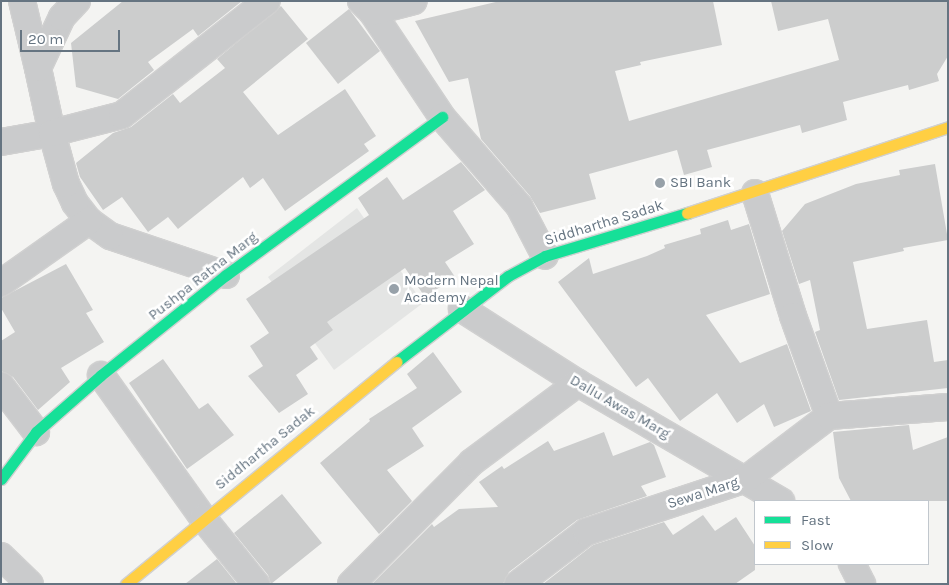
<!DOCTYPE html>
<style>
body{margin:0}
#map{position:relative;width:949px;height:585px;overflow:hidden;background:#f4f4f2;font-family:Karla,sans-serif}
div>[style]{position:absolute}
.built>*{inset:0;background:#e4e5e4}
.building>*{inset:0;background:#cccdcd}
.roads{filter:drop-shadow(1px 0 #d0d0d0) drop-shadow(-1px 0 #d0d0d0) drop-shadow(0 1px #d0d0d0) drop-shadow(0 -1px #d0d0d0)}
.street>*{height:26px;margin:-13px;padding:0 13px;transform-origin:13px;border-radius:13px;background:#cacbcc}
.fast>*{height:11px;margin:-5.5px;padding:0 5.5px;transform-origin:5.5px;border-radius:5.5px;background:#16e098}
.slow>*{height:11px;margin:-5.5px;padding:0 5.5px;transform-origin:5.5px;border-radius:5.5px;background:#ffcf43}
.dots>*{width:14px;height:14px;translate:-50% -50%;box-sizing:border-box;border:2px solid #fff;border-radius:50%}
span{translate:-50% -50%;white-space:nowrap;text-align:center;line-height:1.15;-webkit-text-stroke:5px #fff;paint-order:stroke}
.poi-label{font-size:15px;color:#657481}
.left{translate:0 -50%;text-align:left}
.street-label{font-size:15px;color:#657481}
.frame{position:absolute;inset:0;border:2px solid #657481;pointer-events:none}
.legend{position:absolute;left:754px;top:500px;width:175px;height:65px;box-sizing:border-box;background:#fff;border:1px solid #c1c7cd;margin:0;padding:6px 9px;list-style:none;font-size:15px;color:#657481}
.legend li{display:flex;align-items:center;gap:10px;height:25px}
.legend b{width:25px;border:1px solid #c1c7cd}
.scale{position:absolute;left:20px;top:30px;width:100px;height:22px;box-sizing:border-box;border:2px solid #657481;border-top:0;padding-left:6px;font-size:15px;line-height:18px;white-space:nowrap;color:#657481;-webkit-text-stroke:4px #fff;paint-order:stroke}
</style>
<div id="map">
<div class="built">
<i style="clip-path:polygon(357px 208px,423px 303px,334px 370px,268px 277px)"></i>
</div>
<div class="building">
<i style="clip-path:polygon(123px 1px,242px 1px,198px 36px,193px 29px,148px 62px,154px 70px,118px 99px,76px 87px,71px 43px)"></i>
<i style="clip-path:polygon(500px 1px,713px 1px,722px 45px,640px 62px,641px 65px,615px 71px,629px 121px,839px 60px,828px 19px,778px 31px,771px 1px,948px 1px,948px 56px,937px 74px,939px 81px,909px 90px,908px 85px,843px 102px,847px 120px,802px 133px,800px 125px,707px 150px,712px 167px,684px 175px,677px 150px,589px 174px,596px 199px,540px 213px,530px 196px,481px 139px,468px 78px,449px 82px,415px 21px)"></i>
<i style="clip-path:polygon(281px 6px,308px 39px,243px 92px,278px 135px,345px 89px,376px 136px,364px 144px,369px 151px,285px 211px,263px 178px,250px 188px,243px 177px,178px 229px,168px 217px,148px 232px,122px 197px,103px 210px,80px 177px,76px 163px,113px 133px,131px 127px,173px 94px,180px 103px,225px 68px,217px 59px)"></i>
<i style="clip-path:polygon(349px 9px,380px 51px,338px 84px,306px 43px)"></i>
<i style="clip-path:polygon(461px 162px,485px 190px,453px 211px,474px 244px,445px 262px,455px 277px,425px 297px,405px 268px,327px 322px,333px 330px,310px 347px,318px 359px,296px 375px,308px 394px,279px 413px,248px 376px,263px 366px,250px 346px,269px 333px,246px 299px,369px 215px,358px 198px,387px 177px,403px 200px)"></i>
<i style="clip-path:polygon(935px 164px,948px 240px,903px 248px,904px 251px,853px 262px,867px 329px,927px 320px,934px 362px,948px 360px,948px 388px,839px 400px,815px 332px,820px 330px,810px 280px,799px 284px,782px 231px,805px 204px,856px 184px,900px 175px,899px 170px)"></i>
<i style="clip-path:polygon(728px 220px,731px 230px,749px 224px,770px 294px,706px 315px,740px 363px,787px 344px,811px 411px,774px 427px,764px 404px,737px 423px,717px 393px,680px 421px,648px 378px,636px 387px,558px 282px,589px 258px,593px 274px,647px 256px,665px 248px,664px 245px,701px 234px,700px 229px)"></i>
<i style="clip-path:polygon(66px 264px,93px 310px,86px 313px,104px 342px,61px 368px,70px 382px,38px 410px,13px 377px,1px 371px,1px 341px,15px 332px,1px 308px,1px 298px)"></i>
<i style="clip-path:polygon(433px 352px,462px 392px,412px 428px,424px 446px,387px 470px,412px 501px,379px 534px,320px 463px,370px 421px,369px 419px,417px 388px,407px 374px)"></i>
<i style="clip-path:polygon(163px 359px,199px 409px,208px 403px,234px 435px,187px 469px,129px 383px)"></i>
<i style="clip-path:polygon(909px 425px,913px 450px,948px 437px,948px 501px,851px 501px,839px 478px,833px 432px)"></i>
<i style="clip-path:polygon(604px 432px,613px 456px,650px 442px,654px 445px,666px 477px,641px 486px,647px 496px,577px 520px,509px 572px,503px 584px,372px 584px,432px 524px,434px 527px,459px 509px,498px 507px,479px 482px,502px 466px,504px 469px,548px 441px,554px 451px)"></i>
<i style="clip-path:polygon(282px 494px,322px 543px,271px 584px,268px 575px,234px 533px)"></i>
<i style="clip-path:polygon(703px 515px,715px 531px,736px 517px,755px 546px,755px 570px,735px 584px,543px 584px,593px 545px,664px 522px,673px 535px)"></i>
<i style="clip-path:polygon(217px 559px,237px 584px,185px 584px)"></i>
</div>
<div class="roads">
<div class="street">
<i style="left:22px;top:1px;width:69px;rotate:76.6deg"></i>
<i style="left:361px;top:1px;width:16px;rotate:45deg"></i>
<i style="left:372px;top:12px;width:126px;rotate:56.3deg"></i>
<i style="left:442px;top:117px;width:118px;rotate:49.1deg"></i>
<i style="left:519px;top:206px;width:56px;rotate:62.5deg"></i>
<i style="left:372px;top:12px;width:43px;rotate:-14.7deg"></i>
<i style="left:1px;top:142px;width:52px;rotate:-10deg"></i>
<i style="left:52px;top:133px;width:66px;rotate:-102.2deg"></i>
<i style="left:38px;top:68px;width:56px;rotate:-64.8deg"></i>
<i style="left:62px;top:17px;width:22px;rotate:-47deg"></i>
<i style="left:755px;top:193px;width:129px;rotate:72.8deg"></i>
<i style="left:793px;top:316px;width:106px;rotate:70.2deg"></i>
<i style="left:226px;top:275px;width:122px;rotate:-161.4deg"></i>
<i style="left:110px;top:236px;width:26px;rotate:-144deg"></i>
<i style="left:89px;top:221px;width:23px;rotate:-128deg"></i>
<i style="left:75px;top:203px;width:21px;rotate:-115deg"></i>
<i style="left:66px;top:184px;width:53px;rotate:-105.4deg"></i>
<i style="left:52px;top:133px;width:72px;rotate:-14.4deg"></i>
<i style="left:122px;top:115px;width:184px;rotate:-38.2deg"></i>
<i style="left:1px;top:283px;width:108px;rotate:-35.2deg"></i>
<i style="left:462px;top:309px;width:138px;rotate:32.5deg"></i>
<i style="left:578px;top:383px;width:235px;rotate:30.2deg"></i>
<i style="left:101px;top:375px;width:176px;rotate:54.5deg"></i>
<i style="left:203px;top:518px;width:85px;rotate:51.2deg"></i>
<i style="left:1px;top:386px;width:58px;rotate:52.7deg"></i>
<i style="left:1px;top:556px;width:40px;rotate:44deg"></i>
<i style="left:852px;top:564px;width:22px;rotate:63deg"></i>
<i style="left:351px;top:584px;width:172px;rotate:-45.2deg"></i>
<i style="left:472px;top:462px;width:132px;rotate:-36.7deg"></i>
<i style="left:518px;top:584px;width:86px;rotate:-37.4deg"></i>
<i style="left:586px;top:532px;width:169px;rotate:-18.3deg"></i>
<i style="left:746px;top:479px;width:104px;rotate:-37.2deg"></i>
<i style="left:829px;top:416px;width:119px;rotate:-4.3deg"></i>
</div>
<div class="fast">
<i style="left:396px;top:362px;width:141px;rotate:-37.5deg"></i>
<i style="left:508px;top:276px;width:42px;rotate:-28.4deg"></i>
<i style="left:545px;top:256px;width:148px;rotate:-16.8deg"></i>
<i style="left:1px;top:479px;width:59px;rotate:-53.3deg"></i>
<i style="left:36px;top:432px;width:86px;rotate:-41.2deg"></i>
<i style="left:101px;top:375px;width:160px;rotate:-38.7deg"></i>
<i style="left:226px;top:275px;width:268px;rotate:-36.2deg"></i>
</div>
<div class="slow">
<i style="left:687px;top:213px;width:275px;rotate:-18.2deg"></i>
<i style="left:126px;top:584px;width:350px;rotate:-39.4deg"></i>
</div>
</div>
<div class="dots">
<i style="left:660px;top:183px;background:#97a1a9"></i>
<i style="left:394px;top:289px;background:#97a1a9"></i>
</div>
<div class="poi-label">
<span class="left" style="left:670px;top:183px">SBI Bank</span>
<span class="left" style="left:404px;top:289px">Modern Nepal<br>Academy</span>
</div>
<div class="street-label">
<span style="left:604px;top:223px;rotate:-17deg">Siddhartha Sadak</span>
<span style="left:203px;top:276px;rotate:-38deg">Pushpa Ratna Marg</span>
<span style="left:620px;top:407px;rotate:30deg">Dallu Awas Marg</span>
<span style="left:265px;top:448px;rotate:-39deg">Siddhartha Sadak</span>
<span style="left:703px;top:493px;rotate:-18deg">Sewa Marg</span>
</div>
<div class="frame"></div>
<ul class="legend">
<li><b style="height:6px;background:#16e098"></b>Fast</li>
<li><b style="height:6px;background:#ffcf43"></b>Slow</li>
</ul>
<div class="scale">20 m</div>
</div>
